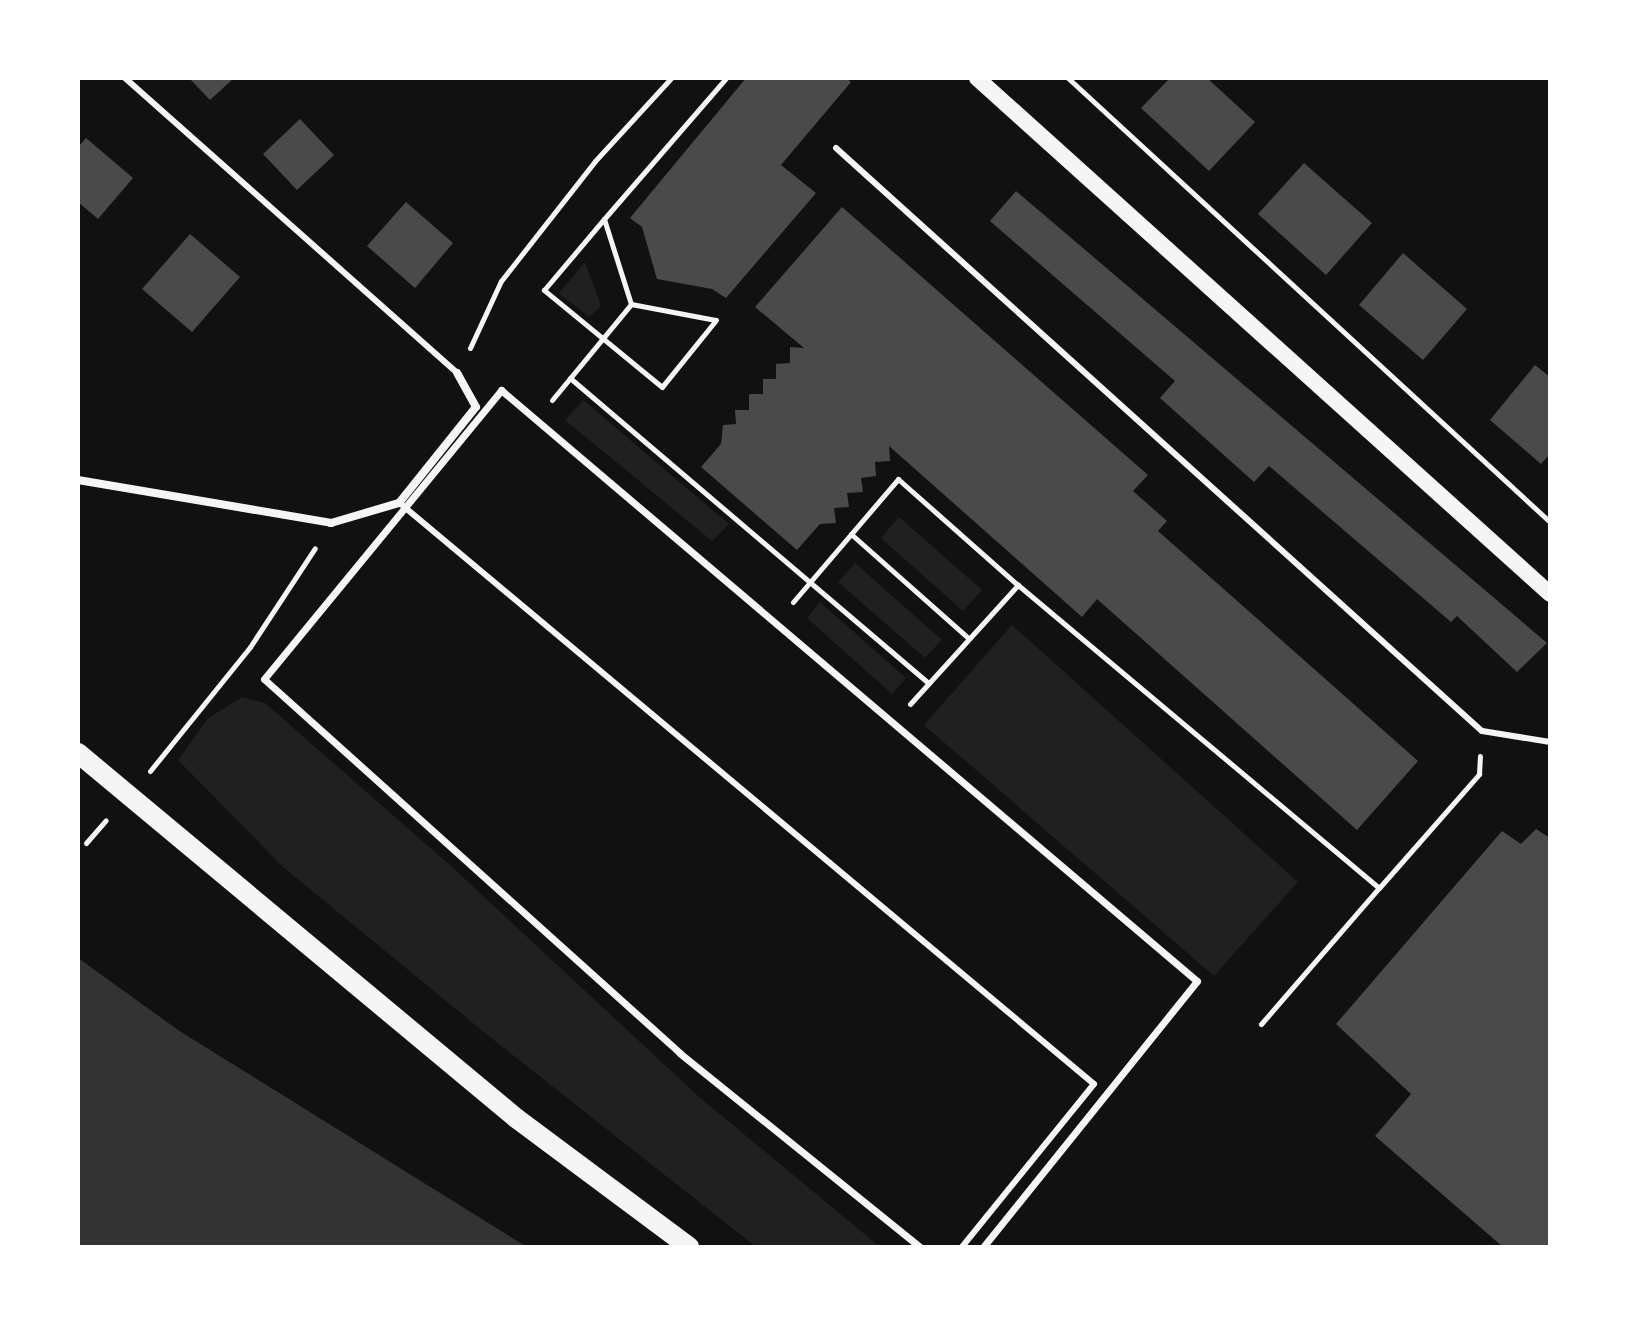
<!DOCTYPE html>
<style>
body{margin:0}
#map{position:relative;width:1628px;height:1325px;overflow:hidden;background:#111;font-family:"PT Sans",sans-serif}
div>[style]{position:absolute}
.green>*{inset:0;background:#202020}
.water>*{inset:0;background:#333}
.building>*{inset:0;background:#4a4a4a}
.path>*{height:5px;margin:-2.5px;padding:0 2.5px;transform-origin:2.5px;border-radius:2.5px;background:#f5f5f5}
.service>*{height:6px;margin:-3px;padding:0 3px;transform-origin:3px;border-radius:3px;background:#f5f5f5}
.pedestrian>*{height:7px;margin:-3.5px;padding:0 3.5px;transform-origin:3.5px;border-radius:3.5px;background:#f5f5f5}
.minor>*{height:8px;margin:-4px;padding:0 4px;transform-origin:4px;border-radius:4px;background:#f5f5f5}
.secondary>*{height:16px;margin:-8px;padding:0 8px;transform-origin:8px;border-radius:8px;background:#f5f5f5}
.primary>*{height:20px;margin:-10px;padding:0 10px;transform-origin:10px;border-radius:10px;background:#f5f5f5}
span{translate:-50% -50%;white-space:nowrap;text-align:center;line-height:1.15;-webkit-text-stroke:8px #fff;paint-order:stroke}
.frame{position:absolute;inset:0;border:80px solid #fff;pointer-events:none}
</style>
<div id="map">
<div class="green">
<i style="clip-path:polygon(585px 262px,601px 306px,589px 317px,559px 293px)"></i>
<i style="clip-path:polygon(583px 400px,729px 524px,712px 541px,565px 420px)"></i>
<i style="clip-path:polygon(899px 517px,982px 590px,963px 611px,881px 538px)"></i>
<i style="clip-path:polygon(855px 563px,942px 640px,925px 658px,838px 582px)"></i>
<i style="clip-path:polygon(820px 602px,906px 678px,892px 694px,807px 618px)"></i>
<i style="clip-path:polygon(1012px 625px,1298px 882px,1214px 976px,924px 725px)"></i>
<i style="clip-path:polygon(242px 697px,265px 703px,452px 867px,698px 1096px,880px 1247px,756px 1247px,485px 1033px,283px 867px,178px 760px,208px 718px)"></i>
</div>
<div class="water">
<i style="clip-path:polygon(78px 958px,181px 1032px,527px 1247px,78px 1247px)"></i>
</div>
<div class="building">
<i style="clip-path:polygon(189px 78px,234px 78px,210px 100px)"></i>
<i style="clip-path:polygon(746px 78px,846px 78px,851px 82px,781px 165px,816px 193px,726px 298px,712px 289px,657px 279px,642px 227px,630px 218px)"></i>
<i style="clip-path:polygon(1170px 78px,1207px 78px,1255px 122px,1209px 171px,1141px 108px)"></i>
<i style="clip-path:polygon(300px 119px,334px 155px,297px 190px,263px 154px)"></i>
<i style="clip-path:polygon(86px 138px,133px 178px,98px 219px,78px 202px,78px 147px)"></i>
<i style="clip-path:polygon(1304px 163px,1372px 223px,1326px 275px,1258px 214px)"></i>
<i style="clip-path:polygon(1016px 191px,1547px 643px,1517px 672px,1457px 616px,1451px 622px,1269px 466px,1254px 482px,1160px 398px,1175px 381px,990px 221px)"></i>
<i style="clip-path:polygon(406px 202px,453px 243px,415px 288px,367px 246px)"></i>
<i style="clip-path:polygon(842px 207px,1148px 475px,1133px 491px,1167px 521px,1158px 531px,1418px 761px,1357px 830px,1097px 599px,1082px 617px,889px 446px,890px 461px,875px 462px,876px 476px,861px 478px,863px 492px,847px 493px,849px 507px,834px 508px,836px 523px,820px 524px,797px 550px,701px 467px,721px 444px,723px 425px,736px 424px,735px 410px,749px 410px,749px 394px,763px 394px,763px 379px,776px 379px,776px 364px,790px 363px,790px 347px,804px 348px,755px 307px)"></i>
<i style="clip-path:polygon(190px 234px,240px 277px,192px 332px,142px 289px)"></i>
<i style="clip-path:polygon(1403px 253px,1467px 309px,1423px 360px,1359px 305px)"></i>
<i style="clip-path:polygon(1535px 365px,1550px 377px,1550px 454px,1541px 464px,1490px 420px)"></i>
<i style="clip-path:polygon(1536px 829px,1550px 838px,1550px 1247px,1503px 1247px,1375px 1136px,1411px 1094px,1336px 1024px,1502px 831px,1521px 844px)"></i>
</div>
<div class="path">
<i style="left:1068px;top:78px;width:655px;rotate:42.65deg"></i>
<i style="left:604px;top:219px;width:89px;rotate:72.4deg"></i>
<i style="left:631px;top:304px;width:86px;rotate:10.7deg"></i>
<i style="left:716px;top:320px;width:86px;rotate:128.9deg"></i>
<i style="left:662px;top:387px;width:153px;rotate:-140.6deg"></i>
<i style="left:544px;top:290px;width:93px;rotate:-49.8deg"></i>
<i style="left:604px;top:219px;width:186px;rotate:-49.1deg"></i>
<i style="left:470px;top:348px;width:74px;rotate:-65.2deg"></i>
<i style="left:501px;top:281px;width:152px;rotate:-51.9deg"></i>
<i style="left:595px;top:161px;width:113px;rotate:-47.5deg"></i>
<i style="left:570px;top:378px;width:471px;rotate:40.4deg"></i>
<i style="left:552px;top:400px;width:124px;rotate:-50.5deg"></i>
<i style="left:851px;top:534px;width:157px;rotate:41.6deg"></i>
<i style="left:793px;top:602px;width:162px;rotate:-49.5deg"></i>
<i style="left:898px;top:479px;width:160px;rotate:41.5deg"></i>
<i style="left:1018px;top:585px;width:471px;rotate:40deg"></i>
<i style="left:1379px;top:888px;width:152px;rotate:-48.7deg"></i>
<i style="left:1479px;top:774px;width:18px;rotate:-87deg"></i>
<i style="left:910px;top:704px;width:161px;rotate:-47.8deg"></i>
<i style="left:150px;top:771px;width:159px;rotate:-51.1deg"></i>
<i style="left:250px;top:647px;width:118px;rotate:-56.7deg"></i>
<i style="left:86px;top:843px;width:30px;rotate:-49deg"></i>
<i style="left:1261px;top:1024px;width:180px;rotate:-49.1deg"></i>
</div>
<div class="service">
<i style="left:125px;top:78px;width:444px;rotate:41.6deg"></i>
<i style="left:836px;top:148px;width:870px;rotate:42.07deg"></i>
<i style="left:1482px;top:731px;width:69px;rotate:9.2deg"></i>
<i style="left:402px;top:505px;width:902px;rotate:39.92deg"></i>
<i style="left:1094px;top:1084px;width:210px;rotate:129deg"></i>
</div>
<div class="pedestrian">
<i style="left:920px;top:1247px;width:309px;rotate:-141.1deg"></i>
<i style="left:680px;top:1053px;width:559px;rotate:-138.04deg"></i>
<i style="left:264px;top:679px;width:374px;rotate:-50.6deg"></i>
<i style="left:501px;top:390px;width:913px;rotate:40.34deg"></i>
<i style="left:1197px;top:981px;width:341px;rotate:128.8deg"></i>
</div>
<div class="minor">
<i style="left:78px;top:480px;width:257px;rotate:9.6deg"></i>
<i style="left:331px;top:523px;width:71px;rotate:-16.4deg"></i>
<i style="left:399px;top:503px;width:123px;rotate:-51.3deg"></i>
<i style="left:476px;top:407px;width:39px;rotate:-119deg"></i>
</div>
<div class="secondary">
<i style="left:977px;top:78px;width:771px;rotate:42deg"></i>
</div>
<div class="primary">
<i style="left:78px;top:753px;width:570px;rotate:39.81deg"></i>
<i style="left:516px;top:1118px;width:216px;rotate:36.7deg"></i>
</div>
<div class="frame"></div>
</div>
